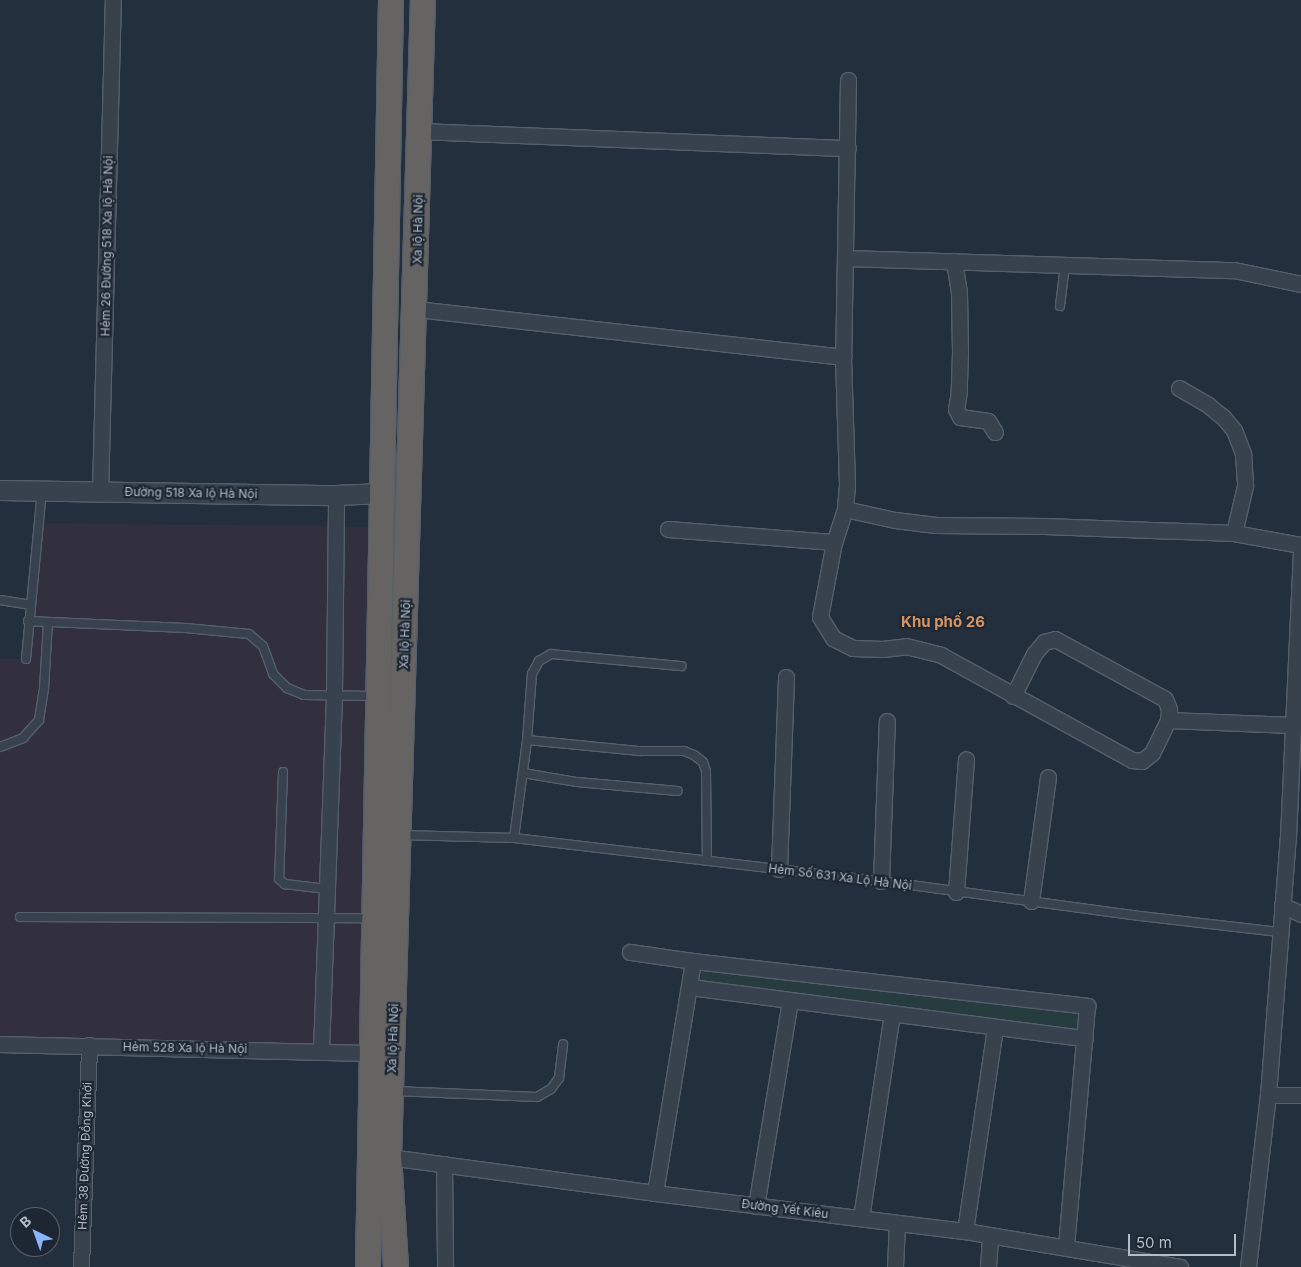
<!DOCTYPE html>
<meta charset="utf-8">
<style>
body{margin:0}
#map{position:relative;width:1301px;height:1267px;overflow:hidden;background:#242f3e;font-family:Inter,sans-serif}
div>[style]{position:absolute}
.medical>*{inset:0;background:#32303f}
.green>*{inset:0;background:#263c3f}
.roads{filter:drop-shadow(1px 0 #565f6c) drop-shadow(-1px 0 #565f6c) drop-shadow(0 1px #565f6c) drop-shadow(0 -1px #565f6c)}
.service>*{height:8px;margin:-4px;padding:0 4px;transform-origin:4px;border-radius:4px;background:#38414e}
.minor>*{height:15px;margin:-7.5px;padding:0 7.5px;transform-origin:7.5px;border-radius:7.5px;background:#38414e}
.tertiary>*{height:19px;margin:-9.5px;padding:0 9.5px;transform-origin:9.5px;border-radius:9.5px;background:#38414e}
.trunk>*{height:24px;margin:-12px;padding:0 12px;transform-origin:12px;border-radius:12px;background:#656462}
span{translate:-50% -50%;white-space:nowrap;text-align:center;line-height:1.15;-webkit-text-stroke:4.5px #1d2633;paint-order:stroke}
.street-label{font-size:12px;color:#b4bcc9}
.quarter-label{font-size:15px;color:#d59563;font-weight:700}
.north{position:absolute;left:10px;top:1207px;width:50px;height:50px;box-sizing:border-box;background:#1d2633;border:1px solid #59626f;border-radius:50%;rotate:318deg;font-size:14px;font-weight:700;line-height:20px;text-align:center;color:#b4bcc9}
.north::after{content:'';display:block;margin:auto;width:18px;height:22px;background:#8ab4f8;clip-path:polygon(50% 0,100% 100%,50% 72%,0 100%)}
.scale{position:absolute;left:1128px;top:1234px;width:108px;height:22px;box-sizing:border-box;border:2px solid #b4bcc9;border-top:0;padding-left:6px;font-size:15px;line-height:18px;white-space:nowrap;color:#b4bcc9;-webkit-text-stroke:4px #1d2633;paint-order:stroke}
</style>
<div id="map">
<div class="medical">
<i style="clip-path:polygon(42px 523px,373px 527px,362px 1048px,0 1039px,0 659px,26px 659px)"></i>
</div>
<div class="green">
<i style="clip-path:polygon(697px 966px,1082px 1011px,1080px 1032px,695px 983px)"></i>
</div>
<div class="roads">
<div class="service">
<i style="left:1060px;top:306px;width:41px;rotate:-83deg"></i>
<i style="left:0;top:600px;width:30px;rotate:9deg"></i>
<i style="left:28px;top:621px;width:158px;rotate:2.5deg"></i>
<i style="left:186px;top:628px;width:63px;rotate:5.4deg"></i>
<i style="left:249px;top:634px;width:18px;rotate:41deg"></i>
<i style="left:263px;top:646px;width:30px;rotate:70deg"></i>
<i style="left:273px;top:674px;width:20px;rotate:45deg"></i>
<i style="left:287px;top:688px;width:18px;rotate:22deg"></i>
<i style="left:304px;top:695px;width:72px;rotate:0.8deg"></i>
<i style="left:26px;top:659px;width:169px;rotate:-84.6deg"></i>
<i style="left:527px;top:740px;width:114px;rotate:5.6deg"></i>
<i style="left:640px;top:751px;width:44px"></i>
<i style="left:684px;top:751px;width:11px;rotate:22deg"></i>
<i style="left:694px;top:755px;width:11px;rotate:38deg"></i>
<i style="left:703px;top:762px;width:9px;rotate:72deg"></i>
<i style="left:706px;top:771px;width:89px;rotate:89.4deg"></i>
<i style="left:0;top:747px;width:25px;rotate:-21deg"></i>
<i style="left:23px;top:738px;width:24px;rotate:-48deg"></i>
<i style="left:39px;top:720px;width:31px;rotate:-81deg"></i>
<i style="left:44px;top:689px;width:67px;rotate:-86.6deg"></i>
<i style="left:283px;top:772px;width:107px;rotate:92.1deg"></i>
<i style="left:279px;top:879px;width:8px;rotate:40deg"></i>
<i style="left:285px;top:884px;width:42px;rotate:6.8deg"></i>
<i style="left:523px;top:773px;width:55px;rotate:9.5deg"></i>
<i style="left:577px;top:782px;width:101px;rotate:5.1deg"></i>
<i style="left:401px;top:835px;width:113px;rotate:1.5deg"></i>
<i style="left:514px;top:838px;width:370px;rotate:6.7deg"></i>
<i style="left:881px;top:881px;width:261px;rotate:7.7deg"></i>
<i style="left:1140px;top:916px;width:140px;rotate:6.6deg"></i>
<i style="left:514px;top:838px;width:99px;rotate:-82.4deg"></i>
<i style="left:527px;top:740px;width:66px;rotate:-85.7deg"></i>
<i style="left:532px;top:674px;width:15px;rotate:-62deg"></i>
<i style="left:539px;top:661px;width:14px;rotate:-30deg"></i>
<i style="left:551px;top:654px;width:131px;rotate:5.3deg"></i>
<i style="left:20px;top:917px;width:351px;rotate:0.2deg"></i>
<i style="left:394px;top:1091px;width:143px;rotate:2.4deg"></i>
<i style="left:537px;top:1097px;width:16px;rotate:-30deg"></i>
<i style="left:551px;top:1089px;width:14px;rotate:-54deg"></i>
<i style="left:559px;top:1078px;width:34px;rotate:-83deg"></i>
</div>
<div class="minor">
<i style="left:848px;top:80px;width:277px;rotate:91deg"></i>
<i style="left:843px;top:357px;width:128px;rotate:88.2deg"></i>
<i style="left:847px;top:485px;width:24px;rotate:95deg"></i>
<i style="left:845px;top:509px;width:35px;rotate:108deg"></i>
<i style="left:834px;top:542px;width:76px;rotate:100.6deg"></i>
<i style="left:820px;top:617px;width:25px;rotate:58deg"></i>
<i style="left:833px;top:638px;width:22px;rotate:27deg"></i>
<i style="left:853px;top:648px;width:30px;rotate:2deg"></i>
<i style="left:883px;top:649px;width:23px;rotate:-7deg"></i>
<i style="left:906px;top:646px;width:36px;rotate:14deg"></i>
<i style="left:941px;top:655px;width:218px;rotate:28.8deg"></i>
<i style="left:1132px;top:760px;width:10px;rotate:6deg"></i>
<i style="left:1142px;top:761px;width:13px;rotate:-39deg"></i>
<i style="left:1152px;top:753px;width:37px;rotate:-64deg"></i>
<i style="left:1168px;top:720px;width:124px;rotate:2.3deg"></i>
<i style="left:420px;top:131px;width:428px;rotate:2.3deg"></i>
<i style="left:846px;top:258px;width:388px;rotate:1.8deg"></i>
<i style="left:1234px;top:270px;width:68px;rotate:11.8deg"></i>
<i style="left:954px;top:261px;width:33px;rotate:81deg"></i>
<i style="left:959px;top:294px;width:59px;rotate:89deg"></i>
<i style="left:960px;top:353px;width:38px;rotate:92deg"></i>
<i style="left:959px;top:391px;width:18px;rotate:99deg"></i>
<i style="left:956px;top:409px;width:9px;rotate:63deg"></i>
<i style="left:960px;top:417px;width:28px;rotate:8deg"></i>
<i style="left:988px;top:421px;width:13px;rotate:58deg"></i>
<i style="left:416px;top:309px;width:430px;rotate:6.4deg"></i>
<i style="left:1179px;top:388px;width:34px;rotate:30deg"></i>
<i style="left:1208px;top:405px;width:19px;rotate:39deg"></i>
<i style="left:1223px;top:417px;width:17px;rotate:50deg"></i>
<i style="left:1234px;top:430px;width:26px;rotate:69deg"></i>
<i style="left:1243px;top:454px;width:32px;rotate:86deg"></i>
<i style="left:1245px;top:486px;width:48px;rotate:103.2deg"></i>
<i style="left:100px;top:492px;width:492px;rotate:-88.5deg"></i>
<i style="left:845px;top:509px;width:51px;rotate:12.4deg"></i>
<i style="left:895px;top:520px;width:41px;rotate:7deg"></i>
<i style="left:936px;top:525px;width:109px;rotate:0.5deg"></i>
<i style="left:1045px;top:526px;width:189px;rotate:2.1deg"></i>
<i style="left:1234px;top:533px;width:68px;rotate:10.2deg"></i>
<i style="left:668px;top:529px;width:167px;rotate:4.5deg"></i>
<i style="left:1013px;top:696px;width:47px;rotate:-63.4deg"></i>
<i style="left:1034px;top:654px;width:16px;rotate:-50deg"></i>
<i style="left:1044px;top:642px;width:11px;rotate:-15deg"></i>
<i style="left:1055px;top:639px;width:125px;rotate:28.6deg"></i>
<i style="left:1165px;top:699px;width:11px;rotate:68deg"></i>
<i style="left:1169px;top:709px;width:11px;rotate:95deg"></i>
<i style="left:779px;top:869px;width:192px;rotate:-87.9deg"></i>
<i style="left:881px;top:881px;width:160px;rotate:-87.9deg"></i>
<i style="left:956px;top:892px;width:133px;rotate:-85.7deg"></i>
<i style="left:1031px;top:901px;width:125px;rotate:-82.2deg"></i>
<i style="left:1282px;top:905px;width:21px;rotate:25deg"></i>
<i style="left:630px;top:952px;width:64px;rotate:8.1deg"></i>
<i style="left:690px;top:987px;width:398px;rotate:7.4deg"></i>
<i style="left:0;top:1044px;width:370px;rotate:1.4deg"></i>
<i style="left:321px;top:1051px;width:356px;rotate:-87.9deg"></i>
<i style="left:334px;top:695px;width:200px;rotate:-89.4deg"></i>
<i style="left:1268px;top:1095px;width:33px"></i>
<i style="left:389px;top:1157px;width:268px;rotate:7.7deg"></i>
<i style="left:655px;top:1193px;width:312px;rotate:7deg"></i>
<i style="left:965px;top:1231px;width:218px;rotate:9.5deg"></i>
<i style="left:444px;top:1164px;width:103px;rotate:89.4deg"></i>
<i style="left:655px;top:1193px;width:235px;rotate:-80.7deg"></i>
<i style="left:693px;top:961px;width:397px;rotate:6.5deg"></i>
<i style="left:1087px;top:1006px;width:242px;rotate:95deg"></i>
<i style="left:756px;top:1206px;width:208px;rotate:-80.6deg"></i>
<i style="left:861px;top:1218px;width:206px;rotate:-81.4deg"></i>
<i style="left:965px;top:1231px;width:206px;rotate:-81.6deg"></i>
<i style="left:81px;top:1267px;width:222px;rotate:-87.9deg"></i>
<i style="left:895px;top:1267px;width:44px;rotate:-87.4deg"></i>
<i style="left:988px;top:1267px;width:31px;rotate:-86deg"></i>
<i style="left:1248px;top:1267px;width:173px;rotate:-83.4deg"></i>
<i style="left:1268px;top:1095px;width:259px;rotate:-85.6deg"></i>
<i style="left:1288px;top:837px;width:290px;rotate:-87.4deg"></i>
</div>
<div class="tertiary">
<i style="left:0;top:490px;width:336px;rotate:0.9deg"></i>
<i style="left:336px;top:495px;width:46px;rotate:-2.5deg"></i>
</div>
<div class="trunk">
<i style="left:368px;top:1267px;width:1267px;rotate:-88.96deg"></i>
<i style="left:396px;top:1267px;width:110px;rotate:-93.6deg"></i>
<i style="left:389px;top:1157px;width:1157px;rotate:-88.32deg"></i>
</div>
</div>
<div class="street-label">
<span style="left:418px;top:229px;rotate:-89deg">Xa lộ Hà Nội</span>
<span style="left:107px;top:246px;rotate:-89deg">Hẻm 26 Đường 518 Xa lộ Hà Nội</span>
<span style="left:191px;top:493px;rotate:1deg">Đường 518 Xa lộ Hà Nội</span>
<span style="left:405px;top:634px;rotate:-88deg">Xa lộ Hà Nội</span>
<span style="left:840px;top:877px;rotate:7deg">Hẻm Số 631 Xa Lộ Hà Nội</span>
<span style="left:393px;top:1038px;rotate:-88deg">Xa lộ Hà Nội</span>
<span style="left:185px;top:1048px;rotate:1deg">Hẻm 528 Xa lộ Hà Nội</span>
<span style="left:85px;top:1156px;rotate:-88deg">Hẻm 38 Đường Đồng Khởi</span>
<span style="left:785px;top:1209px;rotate:7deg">Đường Yết Kiêu</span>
</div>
<div class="quarter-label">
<span style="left:943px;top:622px">Khu phố 26</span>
</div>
<div class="north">B</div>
<div class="scale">50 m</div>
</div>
